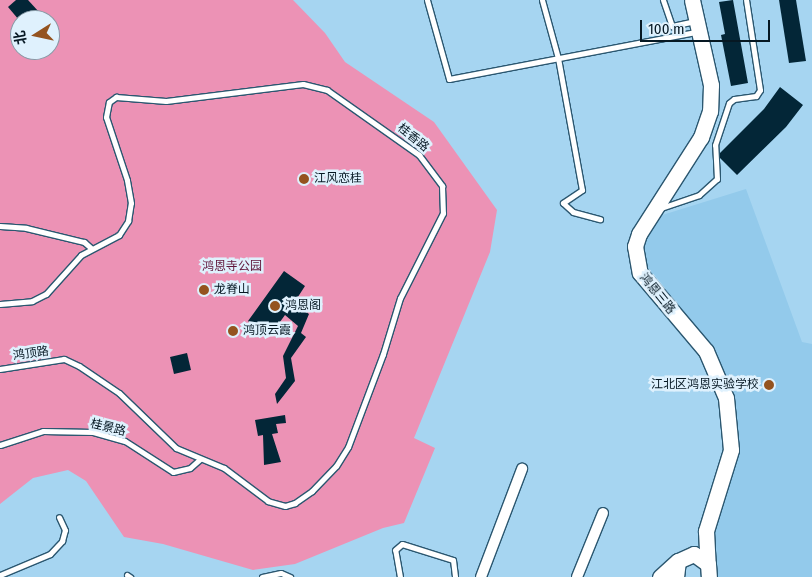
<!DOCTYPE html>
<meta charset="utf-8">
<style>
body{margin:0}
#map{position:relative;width:812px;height:577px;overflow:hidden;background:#a6d5f1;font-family:"Fira Sans Condensed","Noto Sans SC",sans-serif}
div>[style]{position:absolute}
.built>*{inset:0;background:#93caeb}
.green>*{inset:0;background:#ec92b5}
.building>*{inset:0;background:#032637}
.roads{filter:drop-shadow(1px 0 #2b5770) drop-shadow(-1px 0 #2b5770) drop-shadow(0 1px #2b5770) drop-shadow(0 -1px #2b5770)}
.lane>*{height:5px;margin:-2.5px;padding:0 2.5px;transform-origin:2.5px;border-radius:2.5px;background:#fff}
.street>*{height:10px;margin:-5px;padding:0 5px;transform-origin:5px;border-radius:5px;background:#fff}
.secondary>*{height:15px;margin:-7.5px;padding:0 7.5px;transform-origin:7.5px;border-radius:7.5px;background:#fff}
.dots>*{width:14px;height:14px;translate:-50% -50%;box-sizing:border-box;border:2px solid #dff1fd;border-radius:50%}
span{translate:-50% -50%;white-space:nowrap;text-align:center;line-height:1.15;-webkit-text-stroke:5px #dff1fd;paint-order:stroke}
.street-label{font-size:12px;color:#061823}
.poi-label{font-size:12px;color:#061823}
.left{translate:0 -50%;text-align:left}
.right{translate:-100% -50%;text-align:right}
.park-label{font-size:12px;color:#60153a}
.north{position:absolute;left:10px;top:10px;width:50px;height:50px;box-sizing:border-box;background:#dff1fd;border:1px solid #889aa6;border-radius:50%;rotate:260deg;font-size:14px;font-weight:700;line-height:20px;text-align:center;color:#061823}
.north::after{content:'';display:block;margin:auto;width:18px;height:22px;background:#94531f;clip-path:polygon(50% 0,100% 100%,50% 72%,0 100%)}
.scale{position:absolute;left:640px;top:20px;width:130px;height:22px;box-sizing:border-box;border:2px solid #061823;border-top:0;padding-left:6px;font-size:15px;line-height:18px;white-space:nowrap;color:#061823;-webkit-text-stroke:4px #dff1fd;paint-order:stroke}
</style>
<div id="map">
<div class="built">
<i style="clip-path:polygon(746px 189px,802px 342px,812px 344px,812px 577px,713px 577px,710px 532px,731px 474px,730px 398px,651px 283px,641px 259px,642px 236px,656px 217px)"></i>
</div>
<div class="green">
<i style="clip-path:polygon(evenodd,0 0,293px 0,325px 33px,345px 62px,434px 122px,497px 210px,490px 252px,414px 438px,435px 448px,404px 523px,383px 528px,295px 564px,253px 570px,163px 544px,124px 537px,86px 481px,68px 470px,33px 478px,0 504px,0 0,20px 20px,50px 20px,50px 50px,20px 50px,20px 20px)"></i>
</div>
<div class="building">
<i style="clip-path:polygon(16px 0,28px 0,39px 12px,31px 20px,19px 20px,8px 7px)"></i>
<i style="clip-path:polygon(733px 0,748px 83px,731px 86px,721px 35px,725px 34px,719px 2px)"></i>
<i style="clip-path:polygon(779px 0,796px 0,806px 61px,789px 63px)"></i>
<i style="clip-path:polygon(780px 87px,803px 105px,786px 127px,737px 175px,720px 158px,720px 153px,764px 109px)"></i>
<i style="clip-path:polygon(284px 271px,305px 286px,294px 303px,309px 314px,301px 333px,306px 337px,291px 358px,295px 381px,277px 404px,275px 394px,286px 378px,283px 356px,298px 326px,285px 315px,269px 337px,248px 321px)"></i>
<i style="clip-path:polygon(187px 353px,191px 370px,174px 374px,170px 357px)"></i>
<i style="clip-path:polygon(285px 415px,286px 423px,276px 424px,278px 433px,272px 434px,281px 462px,264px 465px,263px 435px,258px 436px,255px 420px)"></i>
</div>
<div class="roads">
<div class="lane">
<i style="left:427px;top:0;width:82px;rotate:74.4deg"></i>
<i style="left:449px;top:79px;width:251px;rotate:-10.8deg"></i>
<i style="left:542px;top:0;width:60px;rotate:74.6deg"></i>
<i style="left:558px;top:58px;width:134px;rotate:79.7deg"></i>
<i style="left:582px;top:190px;width:23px;rotate:146deg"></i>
<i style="left:563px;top:203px;width:13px;rotate:42deg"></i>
<i style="left:573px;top:212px;width:28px;rotate:15deg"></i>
<i style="left:663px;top:0;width:28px;rotate:71deg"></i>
<i style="left:672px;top:26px;width:25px;rotate:-12deg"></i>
<i style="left:661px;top:208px;width:40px;rotate:-18.9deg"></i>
<i style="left:699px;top:195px;width:24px;rotate:-42deg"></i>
<i style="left:717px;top:179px;width:34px;rotate:-93deg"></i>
<i style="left:715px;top:145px;width:44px;rotate:-71.6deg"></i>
<i style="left:729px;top:103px;width:6px;rotate:-39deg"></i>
<i style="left:734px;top:99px;width:22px;rotate:-8deg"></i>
<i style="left:756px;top:96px;width:7px;rotate:-56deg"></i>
<i style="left:760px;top:90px;width:91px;rotate:-98.8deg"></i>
<i style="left:0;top:226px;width:26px;rotate:4deg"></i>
<i style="left:26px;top:228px;width:60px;rotate:13.6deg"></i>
<i style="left:84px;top:242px;width:9px;rotate:41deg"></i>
<i style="left:0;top:304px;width:32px;rotate:-5deg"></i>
<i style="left:32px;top:301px;width:16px;rotate:-27deg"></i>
<i style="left:46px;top:294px;width:52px;rotate:-48.1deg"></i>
<i style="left:81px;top:255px;width:43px;rotate:-27.8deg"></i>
<i style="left:119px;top:235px;width:17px;rotate:-57deg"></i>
<i style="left:128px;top:221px;width:18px;rotate:-81deg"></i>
<i style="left:131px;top:203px;width:23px;rotate:-100deg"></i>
<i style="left:127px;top:180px;width:66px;rotate:-108.4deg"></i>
<i style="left:106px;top:117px;width:15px;rotate:-79deg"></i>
<i style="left:109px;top:102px;width:9px;rotate:-36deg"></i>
<i style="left:116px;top:97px;width:50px;rotate:4.6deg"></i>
<i style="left:166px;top:101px;width:138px;rotate:-7.1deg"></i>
<i style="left:303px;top:84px;width:25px;rotate:14deg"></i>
<i style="left:327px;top:90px;width:113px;rotate:35.2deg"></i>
<i style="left:419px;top:155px;width:39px;rotate:53deg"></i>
<i style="left:442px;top:186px;width:27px;rotate:88deg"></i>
<i style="left:443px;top:213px;width:95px;rotate:116.8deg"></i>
<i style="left:400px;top:298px;width:59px;rotate:106.9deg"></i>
<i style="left:383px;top:354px;width:99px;rotate:110.6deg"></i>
<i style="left:348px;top:447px;width:22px;rotate:122deg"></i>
<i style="left:336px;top:466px;width:35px;rotate:134deg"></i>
<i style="left:312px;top:491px;width:21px;rotate:145deg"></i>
<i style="left:295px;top:503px;width:10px;rotate:163deg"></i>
<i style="left:285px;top:506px;width:18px;rotate:-164deg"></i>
<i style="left:268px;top:501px;width:55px;rotate:-143.1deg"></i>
<i style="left:224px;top:468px;width:52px;rotate:-157.4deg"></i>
<i style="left:176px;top:448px;width:79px;rotate:-136deg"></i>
<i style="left:119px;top:393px;width:48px;rotate:-146deg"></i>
<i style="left:79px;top:366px;width:17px;rotate:-155deg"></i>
<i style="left:64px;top:359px;width:65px;rotate:171.1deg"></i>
<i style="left:0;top:445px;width:45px;rotate:-18deg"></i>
<i style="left:43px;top:431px;width:50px;rotate:1.1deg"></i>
<i style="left:93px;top:432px;width:33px;rotate:16deg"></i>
<i style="left:125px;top:441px;width:57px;rotate:32.9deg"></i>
<i style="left:173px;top:472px;width:17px;rotate:-13deg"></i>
<i style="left:190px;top:468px;width:13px;rotate:-42deg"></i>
<i style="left:0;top:575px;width:54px;rotate:-22.8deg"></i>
<i style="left:50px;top:554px;width:18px;rotate:-47deg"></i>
<i style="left:62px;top:541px;width:11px;rotate:-75deg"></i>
<i style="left:65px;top:530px;width:14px;rotate:-115deg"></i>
<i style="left:127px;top:575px;width:4px;rotate:34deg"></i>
<i style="left:262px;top:577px;width:19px;rotate:-12deg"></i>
<i style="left:281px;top:573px;width:10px;rotate:24deg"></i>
<i style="left:400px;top:577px;width:27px;rotate:-100deg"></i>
<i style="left:395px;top:550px;width:9px;rotate:-41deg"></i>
<i style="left:402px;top:544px;width:53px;rotate:17.4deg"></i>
<i style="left:453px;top:560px;width:17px;rotate:83deg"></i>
</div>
<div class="street">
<i style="left:481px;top:577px;width:116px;rotate:-69.2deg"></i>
<i style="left:577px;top:577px;width:69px;rotate:-67.9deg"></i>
</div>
<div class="secondary">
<i style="left:692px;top:0;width:87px;rotate:77.4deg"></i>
<i style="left:711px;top:85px;width:26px;rotate:92deg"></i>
<i style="left:710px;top:111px;width:28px;rotate:109deg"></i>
<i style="left:701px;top:137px;width:115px;rotate:122.6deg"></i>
<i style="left:639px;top:234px;width:13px;rotate:108deg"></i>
<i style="left:635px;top:246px;width:27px;rotate:80deg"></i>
<i style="left:640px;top:273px;width:102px;rotate:49.8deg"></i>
<i style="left:706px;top:351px;width:51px;rotate:66.9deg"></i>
<i style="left:726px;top:398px;width:52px;rotate:84.5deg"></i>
<i style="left:731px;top:450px;width:85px;rotate:107.2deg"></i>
<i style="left:706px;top:531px;width:33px;rotate:87deg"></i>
<i style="left:660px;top:577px;width:24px;rotate:-42deg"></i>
<i style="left:676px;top:577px;width:16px;rotate:-83deg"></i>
<i style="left:678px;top:561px;width:17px;rotate:-24deg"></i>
<i style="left:694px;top:554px;width:17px;rotate:36deg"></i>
<i style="left:708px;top:564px;width:13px;rotate:86deg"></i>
</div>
</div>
<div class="dots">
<i style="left:304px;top:179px;background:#94531f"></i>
<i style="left:204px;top:290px;background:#94531f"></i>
<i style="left:275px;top:306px;background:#94531f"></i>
<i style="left:233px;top:331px;background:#94531f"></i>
<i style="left:769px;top:385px;background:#94531f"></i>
</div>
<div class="street-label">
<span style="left:413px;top:138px;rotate:39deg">桂香路</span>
<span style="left:657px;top:294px;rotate:51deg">鸿恩三路</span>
<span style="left:31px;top:354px;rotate:-8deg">鸿顶路</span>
<span style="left:108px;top:428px;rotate:14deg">桂景路</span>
</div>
<div class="poi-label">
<span class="left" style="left:314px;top:179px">江风恋桂</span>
<span class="left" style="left:214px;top:290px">龙脊山</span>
<span class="left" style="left:285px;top:306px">鸿恩阁</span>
<span class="left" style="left:243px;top:331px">鸿顶云霞</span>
<span class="right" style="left:759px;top:385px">江北区鸿恩实验学校</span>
</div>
<div class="park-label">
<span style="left:232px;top:267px">鸿恩寺公园</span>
</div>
<div class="north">北</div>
<div class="scale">100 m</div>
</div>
